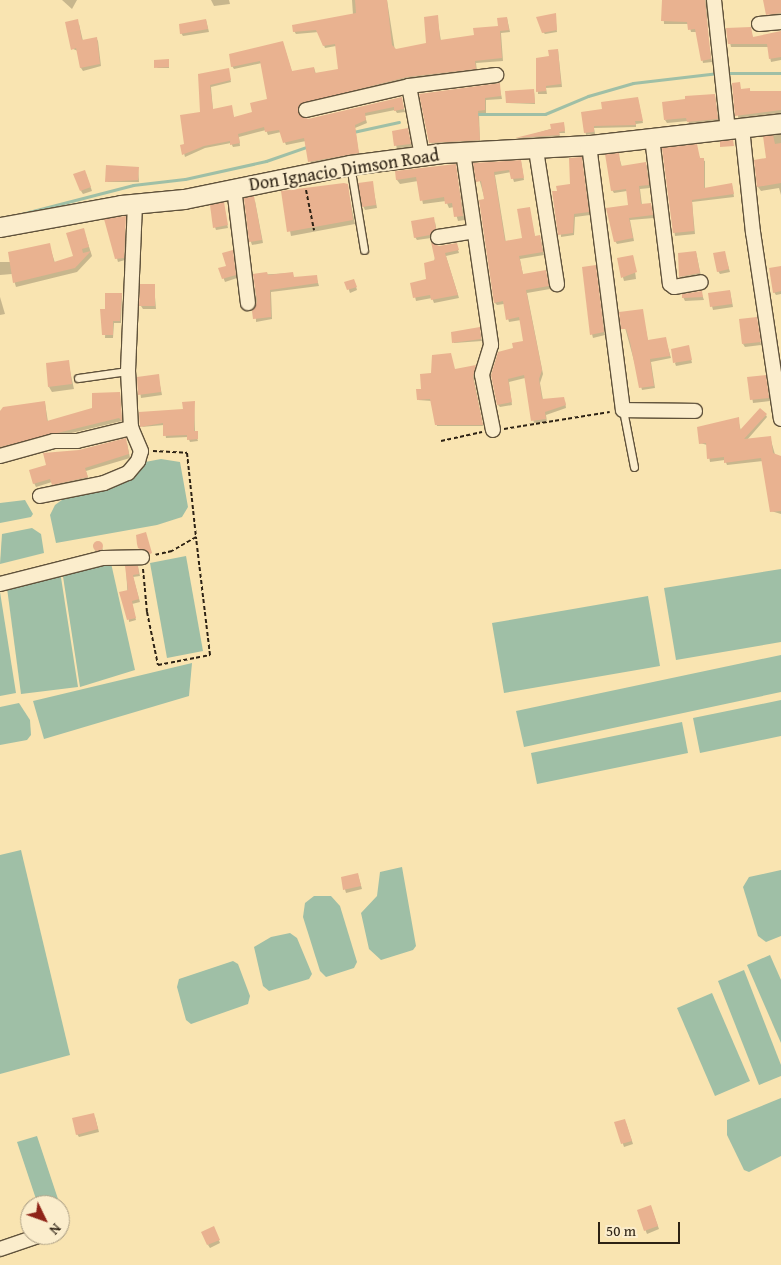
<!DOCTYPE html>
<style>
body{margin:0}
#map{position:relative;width:781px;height:1265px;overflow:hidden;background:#f9e4b1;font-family:"Gentium Book Plus",serif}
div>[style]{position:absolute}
.water>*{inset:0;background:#9fbfa6}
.shadow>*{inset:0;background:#0003}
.stream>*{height:3px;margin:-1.5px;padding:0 1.5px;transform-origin:1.5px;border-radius:1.5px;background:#9fbfa6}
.building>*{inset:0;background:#e9b290}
.round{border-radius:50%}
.path>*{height:2px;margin-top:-1px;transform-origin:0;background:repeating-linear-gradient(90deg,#2d2214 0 4px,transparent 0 6.5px)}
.roads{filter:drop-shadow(1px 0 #60523b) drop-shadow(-1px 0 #60523b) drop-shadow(0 1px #60523b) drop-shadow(0 -1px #60523b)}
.lane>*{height:7px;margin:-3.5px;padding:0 3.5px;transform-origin:3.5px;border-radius:3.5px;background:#fbedcc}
.street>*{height:14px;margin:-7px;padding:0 7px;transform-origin:7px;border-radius:7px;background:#fbedcc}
.secondary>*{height:19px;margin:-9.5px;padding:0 9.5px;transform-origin:9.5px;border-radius:9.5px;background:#fbedcc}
span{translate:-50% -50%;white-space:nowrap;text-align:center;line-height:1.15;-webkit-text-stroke:4px #fbedcc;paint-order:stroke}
.street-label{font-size:18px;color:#2d2214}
.north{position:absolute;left:20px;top:1195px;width:50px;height:50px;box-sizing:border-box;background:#fbedcc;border:1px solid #a99c82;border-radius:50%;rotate:132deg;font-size:14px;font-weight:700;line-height:20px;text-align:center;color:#2d2214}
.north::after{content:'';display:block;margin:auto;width:18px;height:22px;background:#8f2418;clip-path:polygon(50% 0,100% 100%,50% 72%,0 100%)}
.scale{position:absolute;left:598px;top:1222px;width:82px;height:22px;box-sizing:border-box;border:2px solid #2d2214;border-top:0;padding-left:6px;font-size:15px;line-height:18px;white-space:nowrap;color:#2d2214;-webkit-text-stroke:4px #fbedcc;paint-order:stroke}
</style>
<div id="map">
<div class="water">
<i style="clip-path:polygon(161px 459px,180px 462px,188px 507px,182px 517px,157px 525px,56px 543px,50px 515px,55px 505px,66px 497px,118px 485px,131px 477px,140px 463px)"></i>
<i style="clip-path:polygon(25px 500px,33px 514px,31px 517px,0 523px,0 503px)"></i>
<i style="clip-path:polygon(32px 528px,41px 534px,44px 553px,0 564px,2px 534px)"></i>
<i style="clip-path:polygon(186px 556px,203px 651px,167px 658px,150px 563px)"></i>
<i style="clip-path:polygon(111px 563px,135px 670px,80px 687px,62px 570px)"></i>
<i style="clip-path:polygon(781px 569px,781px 642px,676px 660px,664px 588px)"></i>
<i style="clip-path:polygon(60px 571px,78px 687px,21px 694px,7px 588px)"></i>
<i style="clip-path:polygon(0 592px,16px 693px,0 696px)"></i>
<i style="clip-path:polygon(648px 596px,660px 666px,504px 693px,492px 623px)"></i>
<i style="clip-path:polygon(781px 655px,781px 692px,524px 747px,516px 711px)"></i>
<i style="clip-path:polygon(192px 663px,189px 696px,44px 739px,33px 701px)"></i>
<i style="clip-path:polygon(781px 700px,781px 736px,700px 753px,693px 718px)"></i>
<i style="clip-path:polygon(19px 703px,30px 720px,31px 735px,27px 740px,0 745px,0 707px)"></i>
<i style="clip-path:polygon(682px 722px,688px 753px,537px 784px,531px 753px)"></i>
<i style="clip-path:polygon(21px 850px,70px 1055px,0 1074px,0 855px)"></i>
<i style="clip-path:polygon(402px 867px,416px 946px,413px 950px,381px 960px,369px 949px,361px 913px,377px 896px,380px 872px)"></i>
<i style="clip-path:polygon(781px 870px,781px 936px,766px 942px,758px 936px,743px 887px,749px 877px)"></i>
<i style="clip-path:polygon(314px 896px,331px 896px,340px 906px,357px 962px,354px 968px,326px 977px,320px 971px,303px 917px,305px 903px)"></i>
<i style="clip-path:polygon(290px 933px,297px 938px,312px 974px,309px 979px,269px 991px,263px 986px,254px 947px,271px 937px)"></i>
<i style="clip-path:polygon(770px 955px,781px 980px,781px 1043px,747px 965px)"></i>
<i style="clip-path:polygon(233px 961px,238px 964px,250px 996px,248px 1004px,191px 1024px,186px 1020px,177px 987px,179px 979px)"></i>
<i style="clip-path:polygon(744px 970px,781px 1065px,781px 1076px,759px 1085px,718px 981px)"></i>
<i style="clip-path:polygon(712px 993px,750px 1081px,715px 1096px,677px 1008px)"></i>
<i style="clip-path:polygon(781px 1098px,781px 1156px,749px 1172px,744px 1170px,727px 1135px,727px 1120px)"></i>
<i style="clip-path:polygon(37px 1136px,60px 1205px,38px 1205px,17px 1142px)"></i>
</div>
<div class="shadow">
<i style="clip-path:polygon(62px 0,77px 0,72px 9px)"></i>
<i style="clip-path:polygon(211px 0,229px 0,230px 4px,214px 6px)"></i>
<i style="clip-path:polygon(352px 0,395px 0,387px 0,395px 51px,428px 44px,437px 17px,441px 41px,475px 37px,500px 27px,507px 18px,510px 32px,501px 33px,503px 61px,476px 63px,477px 71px,301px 107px,299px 115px,307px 120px,401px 98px,405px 112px,397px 113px,395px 110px,365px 116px,367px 123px,355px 128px,359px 155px,311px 164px,306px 141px,286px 145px,281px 132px,268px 135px,266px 130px,239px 137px,240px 146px,233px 147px,231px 143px,205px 148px,185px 157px,182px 146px,186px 145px,201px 113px,199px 75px,228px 69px,231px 82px,211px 87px,213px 110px,231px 107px,234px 118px,253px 113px,268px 100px,262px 63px,234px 69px,232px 66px,283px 43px,292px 72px,314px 68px,316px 74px,340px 70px,336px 46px,325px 48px,319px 32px,296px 34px,294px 31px,353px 15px)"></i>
<i style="clip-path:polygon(663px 0,708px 0,707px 33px,712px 62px,703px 63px,697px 32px,691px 32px,689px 24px,664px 24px)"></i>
<i style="clip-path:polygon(765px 0,781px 0,781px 16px,769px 17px)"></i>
<i style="clip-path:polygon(555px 14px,557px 32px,545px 34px,543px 32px)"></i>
<i style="clip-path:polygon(206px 20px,209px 32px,183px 36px,181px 33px)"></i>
<i style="clip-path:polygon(79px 24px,83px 41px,96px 38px,98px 41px,101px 66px,83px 71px,81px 68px,78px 51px,73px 49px)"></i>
<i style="clip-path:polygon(727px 29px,750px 29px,753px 38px,781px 32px,781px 60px,771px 62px,768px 47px,731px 47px)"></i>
<i style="clip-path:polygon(558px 50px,562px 87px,546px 88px,547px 94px,538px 94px,537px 59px,551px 58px)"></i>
<i style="clip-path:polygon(169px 61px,169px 68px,156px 68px)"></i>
<i style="clip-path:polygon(499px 84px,502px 99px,486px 100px,486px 113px,479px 113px,480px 142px,432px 146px,421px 95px)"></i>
<i style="clip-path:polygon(739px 84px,741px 90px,749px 89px,751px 92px,781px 93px,781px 114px,738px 119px)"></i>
<i style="clip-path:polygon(534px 91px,535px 104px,507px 103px)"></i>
<i style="clip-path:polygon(715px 96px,719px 122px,690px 125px,688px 121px,667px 123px,665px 120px)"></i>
<i style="clip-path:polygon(638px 99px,643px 123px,636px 124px,636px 127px,594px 128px,595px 134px,586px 135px,582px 113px,604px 110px)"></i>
<i style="clip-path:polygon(564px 125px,565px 133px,559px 133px,560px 137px,517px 139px)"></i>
<i style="clip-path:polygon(407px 129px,412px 147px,397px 149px,393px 132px)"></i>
<i style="clip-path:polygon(781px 133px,781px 195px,779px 188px,761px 191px,758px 187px,768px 159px,764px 137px)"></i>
<i style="clip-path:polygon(696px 145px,700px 159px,705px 161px,705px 189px,732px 185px,734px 197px,692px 202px,695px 234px,675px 236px,663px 149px)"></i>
<i style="clip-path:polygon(618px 154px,622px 167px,645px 163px,647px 166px,650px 188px,640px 189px,642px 205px,651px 205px,654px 218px,630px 220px,634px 241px,617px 244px,615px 241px,629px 206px,627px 191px,614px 193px,612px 190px)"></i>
<i style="clip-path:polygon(581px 158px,590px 215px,575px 217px,574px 235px,561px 237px,558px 192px,572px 185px)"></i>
<i style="clip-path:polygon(521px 161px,524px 180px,514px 182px,511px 172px,495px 175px,506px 243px,523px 239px,529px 208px,535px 237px,541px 239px,544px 255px,520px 259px,523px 275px,545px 271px,550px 289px,527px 293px,543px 374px,540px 383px,543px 400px,565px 401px,566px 408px,546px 415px,547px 422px,534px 423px,525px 378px,509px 382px,512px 405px,500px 407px,498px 405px,514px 349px,525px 342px,521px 320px,509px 322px,504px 304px,497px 305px,495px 303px,485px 200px,475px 164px)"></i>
<i style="clip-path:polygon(455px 165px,465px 220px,458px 221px,454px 207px,449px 208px,446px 201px,423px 204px,418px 181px,400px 184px,397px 180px,396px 172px)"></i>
<i style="clip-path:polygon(138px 168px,139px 182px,106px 182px)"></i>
<i style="clip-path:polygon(86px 174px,92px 191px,83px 194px,81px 191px)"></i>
<i style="clip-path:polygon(372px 182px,377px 208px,365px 210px,363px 206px)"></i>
<i style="clip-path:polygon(347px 185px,355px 224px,291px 236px,283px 192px)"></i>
<i style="clip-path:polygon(245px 199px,255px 201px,263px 243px,252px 245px,251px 242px)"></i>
<i style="clip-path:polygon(223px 204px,228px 228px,216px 230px,215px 227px)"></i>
<i style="clip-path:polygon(125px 217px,125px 260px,118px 262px,106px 220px)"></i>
<i style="clip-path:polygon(435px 222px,437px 232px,431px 238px,417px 240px,415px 237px)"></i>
<i style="clip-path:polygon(85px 234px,92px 256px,77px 272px,16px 287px,12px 274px,0 275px,0 262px,12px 262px,49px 244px,55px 263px,75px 257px)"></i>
<i style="clip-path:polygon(456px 244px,459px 253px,446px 256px,459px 298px,434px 303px,432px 298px,416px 301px,412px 284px,427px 280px,439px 247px)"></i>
<i style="clip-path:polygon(232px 251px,237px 278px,225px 282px,220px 269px,227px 267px)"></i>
<i style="clip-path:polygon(696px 252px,701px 276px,682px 280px,680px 254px)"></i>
<i style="clip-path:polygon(724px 252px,730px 272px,720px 274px,718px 271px)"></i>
<i style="clip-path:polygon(633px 256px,636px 279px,624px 281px,618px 259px)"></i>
<i style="clip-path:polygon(595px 266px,605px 335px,593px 338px,592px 334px)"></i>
<i style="clip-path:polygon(781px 267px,781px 294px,776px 295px,774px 292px)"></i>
<i style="clip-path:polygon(292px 273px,294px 279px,316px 276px,319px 286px,271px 292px,272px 319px,256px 322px,255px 275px)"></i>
<i style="clip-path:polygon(346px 282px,355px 283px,357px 290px,350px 293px)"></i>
<i style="clip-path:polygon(154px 285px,156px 309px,143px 309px,141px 306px)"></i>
<i style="clip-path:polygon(730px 291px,733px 307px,713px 310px,709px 294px)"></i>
<i style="clip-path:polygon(701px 292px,704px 300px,685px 301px,683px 297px)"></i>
<i style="clip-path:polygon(122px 295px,121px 323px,114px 323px,113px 338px,105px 338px,106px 310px)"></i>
<i style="clip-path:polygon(0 297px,5px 314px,0 315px)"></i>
<i style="clip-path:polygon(642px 310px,648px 341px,666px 341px,671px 358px,651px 362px,655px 388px,642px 390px,621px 313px)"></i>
<i style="clip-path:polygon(756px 318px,761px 345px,745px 347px,743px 344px)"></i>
<i style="clip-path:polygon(480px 331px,482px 341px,454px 343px,453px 333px)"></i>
<i style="clip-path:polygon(688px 347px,692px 363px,676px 366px,675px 363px)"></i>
<i style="clip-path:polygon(68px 362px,74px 389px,52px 392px,49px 387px)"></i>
<i style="clip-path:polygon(475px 367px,474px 380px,483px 426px,437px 426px,432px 401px,418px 400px,455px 370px)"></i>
<i style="clip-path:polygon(158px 375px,162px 395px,141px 398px,138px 378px)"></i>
<i style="clip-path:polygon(765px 376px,770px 401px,753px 403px,749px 378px)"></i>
<i style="clip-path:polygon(120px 394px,122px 421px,0 450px,0 411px,45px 403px,48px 422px,93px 409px)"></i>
<i style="clip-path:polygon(194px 402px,195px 432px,198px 441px,190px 442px,188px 437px,166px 438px,164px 425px,141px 427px,184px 410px)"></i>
<i style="clip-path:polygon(766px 415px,767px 417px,747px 440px,770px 437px,776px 458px,781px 457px,781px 514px,771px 511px,763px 461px,727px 465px,725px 460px,710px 462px,707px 445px,700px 443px,738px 419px,741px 431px)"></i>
<i style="clip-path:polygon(127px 443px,130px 458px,86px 471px,89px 481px,55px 488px,52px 482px,36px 487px,34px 483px,48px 466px,79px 451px)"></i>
<i style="clip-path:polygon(100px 542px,103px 550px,96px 552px,93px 545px)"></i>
<i style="clip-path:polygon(126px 567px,138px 567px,140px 576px,133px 577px,140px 602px,132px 604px,136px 620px,129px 622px)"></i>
<i style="clip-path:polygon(358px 875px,362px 889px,346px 893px,342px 878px)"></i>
<i style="clip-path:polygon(95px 1117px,99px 1132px,79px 1137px,77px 1134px)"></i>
<i style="clip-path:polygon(616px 1123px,626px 1123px,633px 1144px,624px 1147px)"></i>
<i style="clip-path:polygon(651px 1207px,659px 1229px,647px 1234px,638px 1211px)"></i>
<i style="clip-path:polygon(215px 1231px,220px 1243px,210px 1248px,208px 1245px)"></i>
</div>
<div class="stream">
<i style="left:727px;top:73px;width:54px"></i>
<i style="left:475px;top:114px;width:70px"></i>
<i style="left:545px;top:114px;width:47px;rotate:-22.7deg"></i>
<i style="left:588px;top:96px;width:47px;rotate:-16.1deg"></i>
<i style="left:633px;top:83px;width:86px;rotate:-6.7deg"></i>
<i style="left:353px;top:132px;width:47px;rotate:-12.3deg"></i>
<i style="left:21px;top:214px;width:116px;rotate:-14.5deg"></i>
<i style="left:133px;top:185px;width:52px;rotate:-6.6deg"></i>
<i style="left:185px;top:179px;width:83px;rotate:-12.5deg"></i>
<i style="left:266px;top:161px;width:46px;rotate:-19.2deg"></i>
</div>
<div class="building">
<i style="clip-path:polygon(355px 0,387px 0,392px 45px,396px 49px,426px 43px,424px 17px,438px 15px,440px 40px,474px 35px,473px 28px,498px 26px,497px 18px,507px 17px,509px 30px,500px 31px,502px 58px,475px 61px,476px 69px,407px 77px,300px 104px,298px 112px,308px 119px,402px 97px,404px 109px,394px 111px,394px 107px,365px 113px,366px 120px,355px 125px,359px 153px,308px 162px,304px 138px,283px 143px,279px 130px,265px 132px,264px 127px,238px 134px,240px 143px,230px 145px,230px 141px,204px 146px,182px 155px,180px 145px,184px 144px,180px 115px,200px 112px,198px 74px,229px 68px,231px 80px,210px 85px,213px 109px,232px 105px,234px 117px,252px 112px,250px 103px,267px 99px,260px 61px,231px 67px,229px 54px,283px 41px,292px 71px,314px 67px,315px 73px,338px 69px,335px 44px,323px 46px,316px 30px,293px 32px,292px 25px,356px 13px)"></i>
<i style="clip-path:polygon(662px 0,705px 0,711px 59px,701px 61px,695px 29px,688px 30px,687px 22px,661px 21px)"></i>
<i style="clip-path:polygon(763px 0,781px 0,781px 13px,766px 15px)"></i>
<i style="clip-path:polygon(556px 13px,557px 30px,542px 33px,536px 17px)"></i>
<i style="clip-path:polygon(78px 19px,82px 40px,97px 37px,100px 64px,80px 68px,76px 48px,71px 50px,65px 22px)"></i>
<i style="clip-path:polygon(206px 19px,208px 29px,180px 34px,179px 24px)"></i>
<i style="clip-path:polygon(751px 27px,753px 37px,781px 31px,781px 57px,769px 59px,767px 44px,728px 44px,726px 28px)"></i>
<i style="clip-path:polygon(558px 49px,561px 84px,546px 86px,546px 91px,536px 92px,536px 58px,549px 56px,548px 50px)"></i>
<i style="clip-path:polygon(169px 59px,169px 67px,154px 68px,154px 60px)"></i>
<i style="clip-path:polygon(740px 82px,741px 89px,750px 88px,750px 91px,781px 91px,781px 110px,735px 116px,732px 83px)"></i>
<i style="clip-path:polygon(500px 83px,501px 96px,485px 98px,485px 110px,478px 111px,480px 140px,429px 143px,419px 94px)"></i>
<i style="clip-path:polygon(534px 89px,535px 103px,506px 103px,505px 91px)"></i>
<i style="clip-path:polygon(715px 94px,718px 119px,687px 122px,686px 118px,664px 120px,662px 102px,685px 99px,685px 96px)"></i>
<i style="clip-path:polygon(638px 97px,643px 121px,635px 121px,636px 125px,594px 126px,594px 132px,584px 133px,581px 112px,602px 109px,601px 102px)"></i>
<i style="clip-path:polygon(564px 122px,565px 131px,559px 132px,560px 135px,515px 138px,551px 129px,550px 124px)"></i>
<i style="clip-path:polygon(408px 128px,411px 144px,394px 146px,392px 131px)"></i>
<i style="clip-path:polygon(773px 135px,775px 144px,781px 143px,781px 183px,757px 187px,754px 160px,766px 158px,763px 136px)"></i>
<i style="clip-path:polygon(733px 140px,734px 146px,720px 147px,720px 141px)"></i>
<i style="clip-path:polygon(697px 144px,700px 158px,704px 158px,704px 188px,732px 183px,734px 194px,692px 200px,694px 231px,673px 233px,662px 148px)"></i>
<i style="clip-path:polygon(619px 153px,621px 166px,646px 162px,649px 185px,639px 186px,641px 204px,651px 203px,653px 215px,629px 218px,633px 238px,614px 242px,606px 208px,628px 205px,626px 189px,611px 191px,605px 154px)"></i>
<i style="clip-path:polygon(582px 157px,589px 212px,574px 214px,573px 233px,558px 235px,552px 191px,557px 191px,556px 186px,570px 184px,569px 158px)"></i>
<i style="clip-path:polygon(521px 160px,524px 178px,511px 179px,509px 170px,494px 172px,505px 241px,522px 238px,517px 209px,530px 207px,535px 236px,540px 235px,543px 252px,519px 256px,523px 274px,546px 270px,549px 286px,526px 290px,542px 370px,539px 379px,542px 399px,564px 397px,566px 405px,545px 412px,546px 419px,531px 421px,524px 375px,508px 379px,512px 402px,497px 405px,491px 375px,498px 352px,513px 348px,512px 343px,523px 341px,519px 317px,506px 320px,503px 301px,494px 303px,479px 200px,484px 199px,481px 181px,476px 182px,473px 163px)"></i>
<i style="clip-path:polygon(456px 164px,463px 216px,454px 217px,452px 203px,445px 204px,444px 197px,420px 201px,416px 177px,396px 180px,395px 171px)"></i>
<i style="clip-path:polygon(106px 165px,139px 167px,138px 180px,105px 182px)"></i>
<i style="clip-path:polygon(85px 170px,91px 187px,80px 191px,73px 174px)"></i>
<i style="clip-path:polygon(373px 181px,376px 205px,362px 207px,358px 183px)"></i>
<i style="clip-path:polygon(344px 183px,348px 184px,353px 220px,287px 232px,281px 191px)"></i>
<i style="clip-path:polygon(254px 196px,262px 240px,249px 242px,244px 198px)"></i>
<i style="clip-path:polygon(224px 202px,228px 225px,213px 228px,210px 205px)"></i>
<i style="clip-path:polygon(126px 216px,124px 258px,115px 259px,104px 219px)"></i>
<i style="clip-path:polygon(434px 217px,436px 229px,430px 235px,414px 238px,411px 221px)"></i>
<i style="clip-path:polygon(84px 228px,89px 247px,82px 249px,83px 253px,91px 251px,75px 268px,13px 283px,8px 252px,50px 243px,54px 262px,73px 256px,66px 233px)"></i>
<i style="clip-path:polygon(431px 242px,439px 246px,457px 243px,459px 250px,445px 253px,458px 295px,431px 300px,430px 295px,413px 298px,410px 283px,426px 279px,424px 263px,435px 260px)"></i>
<i style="clip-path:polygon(233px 250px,236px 275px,222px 279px,218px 268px,226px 266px,222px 253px)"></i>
<i style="clip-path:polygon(696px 251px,700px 273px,679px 277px,678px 253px)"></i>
<i style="clip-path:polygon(725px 251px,729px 269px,717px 272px,713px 253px)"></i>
<i style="clip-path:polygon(633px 255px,637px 272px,621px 278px,617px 258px)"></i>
<i style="clip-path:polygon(596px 265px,604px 332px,590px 335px,582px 267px)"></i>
<i style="clip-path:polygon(781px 266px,781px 291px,773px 293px,769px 268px)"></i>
<i style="clip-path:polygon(267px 272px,268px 275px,293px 272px,294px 277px,317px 275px,318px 283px,270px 290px,271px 317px,253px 319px,252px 311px,257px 302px,253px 274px)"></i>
<i style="clip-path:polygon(354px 279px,357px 287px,347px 290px,344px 282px)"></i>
<i style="clip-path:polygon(140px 284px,155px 284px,155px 306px,139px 306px)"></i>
<i style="clip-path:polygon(730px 290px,732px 304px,710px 307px,708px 293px)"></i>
<i style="clip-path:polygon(702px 291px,703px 297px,682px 298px,682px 294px)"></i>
<i style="clip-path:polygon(105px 293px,122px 293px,120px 321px,113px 321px,113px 335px,102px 335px,100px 309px,105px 309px)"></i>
<i style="clip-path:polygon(643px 309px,648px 340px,666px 337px,670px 356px,650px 359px,654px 386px,639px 388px,630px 342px,626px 329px,621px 329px,619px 312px)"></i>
<i style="clip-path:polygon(757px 317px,761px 342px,742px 344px,739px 319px)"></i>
<i style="clip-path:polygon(480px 327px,481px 339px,452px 343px,451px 332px)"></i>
<i style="clip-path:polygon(689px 345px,692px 360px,673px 363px,671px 349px)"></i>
<i style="clip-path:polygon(451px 353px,455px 369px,476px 365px,473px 377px,483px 425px,435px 425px,430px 399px,417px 400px,416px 389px,421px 389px,420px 374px,431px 373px,432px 355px)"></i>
<i style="clip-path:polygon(69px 360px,72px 384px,48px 387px,46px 363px)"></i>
<i style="clip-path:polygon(159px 374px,161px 392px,138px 395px,137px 377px)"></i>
<i style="clip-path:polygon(766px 375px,769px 398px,750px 400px,747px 377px)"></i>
<i style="clip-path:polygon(120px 392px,122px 421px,119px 418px,0 447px,0 411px,3px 407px,45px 401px,47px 421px,92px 408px,92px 393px)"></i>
<i style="clip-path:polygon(195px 401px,194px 431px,198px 431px,198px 439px,187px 440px,187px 435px,163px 436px,163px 423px,140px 427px,139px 412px,183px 409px,182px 402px)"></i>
<i style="clip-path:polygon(760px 408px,767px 414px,744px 439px,771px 436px,773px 453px,781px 456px,781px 511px,770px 512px,761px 458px,724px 463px,724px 457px,707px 459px,706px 443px,699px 444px,697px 427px,739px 417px,740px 430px)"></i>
<i style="clip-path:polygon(126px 438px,129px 454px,85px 468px,88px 477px,52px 485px,50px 479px,33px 484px,29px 470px,46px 465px,43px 453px,79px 450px)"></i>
<i style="clip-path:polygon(146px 532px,152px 553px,150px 554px,138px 548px,137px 544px,136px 535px)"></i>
<i class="round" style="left:93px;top:541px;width:10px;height:10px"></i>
<i style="clip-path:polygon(125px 566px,138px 566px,139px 574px,133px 575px,139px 599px,132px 601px,136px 618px,127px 620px,119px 592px,128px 590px)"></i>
<i style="clip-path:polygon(358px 873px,361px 886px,343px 890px,341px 877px)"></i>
<i style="clip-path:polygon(94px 1113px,98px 1129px,76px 1135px,72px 1118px)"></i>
<i style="clip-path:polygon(625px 1119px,632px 1141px,621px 1144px,614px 1122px)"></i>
<i style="clip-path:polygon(651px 1205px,658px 1226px,644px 1231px,637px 1210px)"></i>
<i style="clip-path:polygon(214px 1226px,220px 1240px,207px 1245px,201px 1232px)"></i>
</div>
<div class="path">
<i style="left:306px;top:190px;width:41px;rotate:78.7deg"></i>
<i style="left:504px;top:429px;width:107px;rotate:-9.1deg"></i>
<i style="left:441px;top:441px;width:42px;rotate:-12.4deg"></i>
<i style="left:153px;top:451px;width:34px;rotate:3deg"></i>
<i style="left:187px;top:453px;width:84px;rotate:83.9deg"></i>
<i style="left:196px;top:537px;width:28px;rotate:150deg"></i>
<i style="left:172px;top:551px;width:17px;rotate:167deg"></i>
<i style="left:143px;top:569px;width:43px;rotate:84.7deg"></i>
<i style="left:147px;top:612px;width:54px;rotate:78.3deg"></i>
<i style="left:158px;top:665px;width:53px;rotate:-10.9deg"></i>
<i style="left:210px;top:655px;width:119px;rotate:-96.8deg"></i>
</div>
<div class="roads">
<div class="lane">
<i style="left:350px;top:165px;width:86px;rotate:80.6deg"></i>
<i style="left:78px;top:378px;width:50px;rotate:-8deg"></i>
<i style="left:623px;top:410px;width:58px;rotate:79.1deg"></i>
</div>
<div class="street">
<i style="left:714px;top:0;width:131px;rotate:83.9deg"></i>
<i style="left:759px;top:24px;width:22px;rotate:-5deg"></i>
<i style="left:409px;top:86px;width:71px;rotate:79.5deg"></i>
<i style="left:306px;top:110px;width:106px;rotate:-13.1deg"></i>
<i style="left:409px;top:86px;width:88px;rotate:-7.2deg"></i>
<i style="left:742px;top:128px;width:105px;rotate:84deg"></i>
<i style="left:753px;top:232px;width:189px;rotate:81.5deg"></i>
<i style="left:652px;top:138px;width:147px;rotate:83deg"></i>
<i style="left:670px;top:284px;width:5px;rotate:37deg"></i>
<i style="left:674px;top:287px;width:27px;rotate:-10deg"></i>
<i style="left:589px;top:145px;width:267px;rotate:82.7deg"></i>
<i style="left:623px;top:410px;width:72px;rotate:0.8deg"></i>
<i style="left:536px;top:150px;width:136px;rotate:81.1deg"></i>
<i style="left:463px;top:152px;width:195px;rotate:81.7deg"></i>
<i style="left:491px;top:345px;width:31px;rotate:107deg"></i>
<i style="left:482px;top:375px;width:56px;rotate:78.7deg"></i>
<i style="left:234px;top:188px;width:116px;rotate:83.1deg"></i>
<i style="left:438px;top:237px;width:36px;rotate:-9deg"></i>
<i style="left:0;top:456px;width:56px;rotate:-15.5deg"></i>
<i style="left:54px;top:441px;width:23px"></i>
<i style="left:77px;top:441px;width:56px;rotate:-13.5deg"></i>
<i style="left:40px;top:496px;width:65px;rotate:-11.5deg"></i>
<i style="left:104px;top:483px;width:26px;rotate:-23deg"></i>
<i style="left:128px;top:473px;width:16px;rotate:-50deg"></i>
<i style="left:138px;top:461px;width:10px;rotate:-73deg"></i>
<i style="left:141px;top:451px;width:25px;rotate:-113deg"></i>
<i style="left:131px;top:428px;width:57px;rotate:-93deg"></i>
<i style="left:128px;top:371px;width:167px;rotate:-87.6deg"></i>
<i style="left:0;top:584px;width:106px;rotate:-14.2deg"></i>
<i style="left:103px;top:558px;width:39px;rotate:-1deg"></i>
<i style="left:0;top:1249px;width:40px;rotate:-18.9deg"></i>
</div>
<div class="secondary">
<i style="left:0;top:227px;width:123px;rotate:-10.3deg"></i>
<i style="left:121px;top:205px;width:63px;rotate:-5.4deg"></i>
<i style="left:184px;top:199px;width:169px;rotate:-11.6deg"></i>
<i style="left:350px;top:165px;width:93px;rotate:-7.4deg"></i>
<i style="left:442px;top:153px;width:147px;rotate:-3.1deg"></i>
<i style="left:589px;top:145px;width:193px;rotate:-6.5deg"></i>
</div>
</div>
<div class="street-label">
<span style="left:344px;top:170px;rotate:-9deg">Don Ignacio Dimson Road</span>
</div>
<div class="north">N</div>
<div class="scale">50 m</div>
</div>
